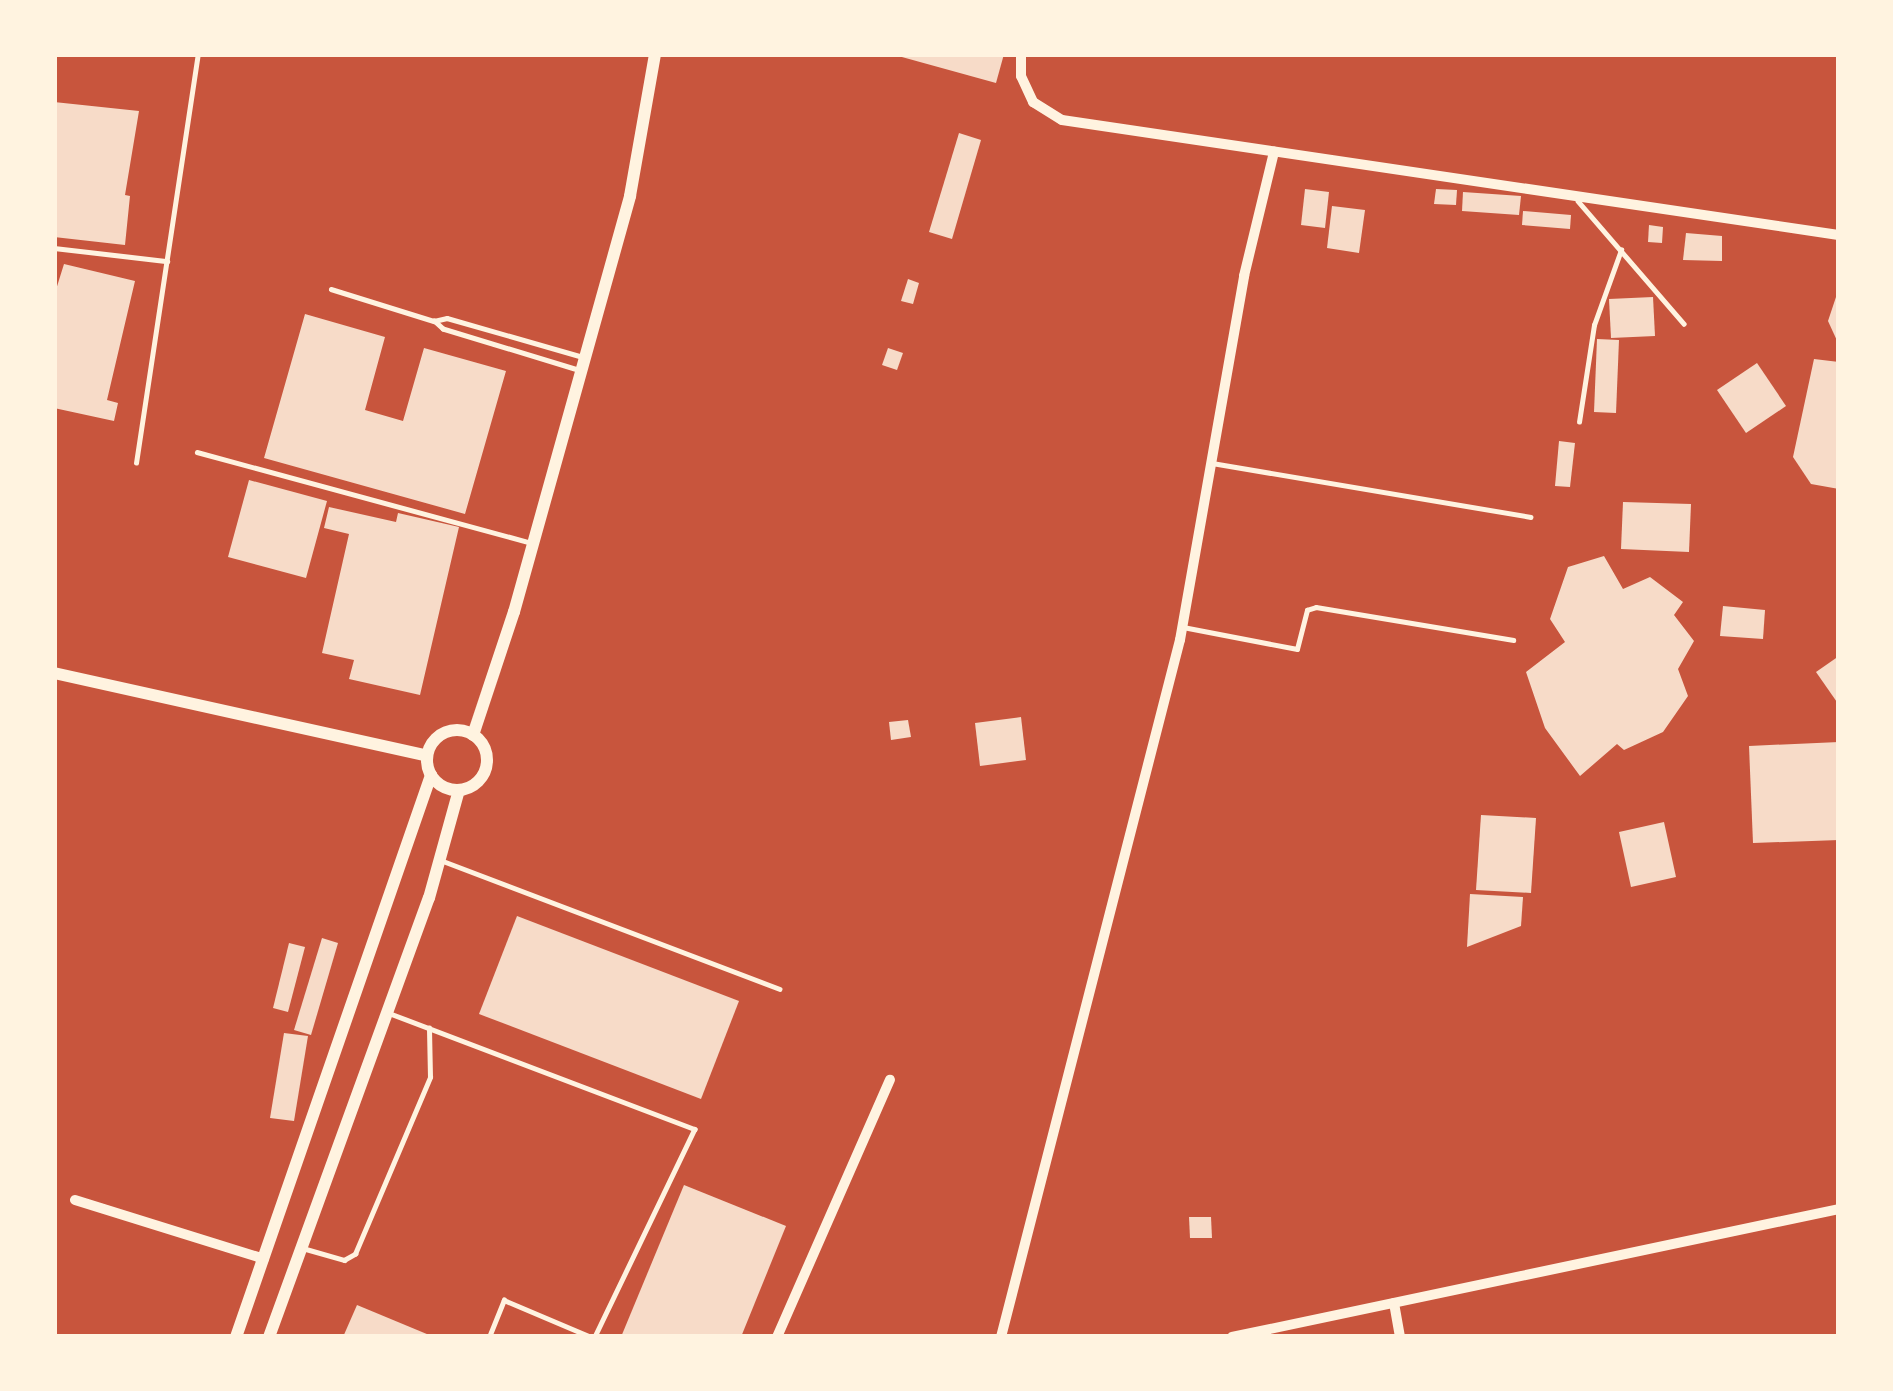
<!DOCTYPE html>
<style>
body{margin:0}
#map{position:relative;width:1893px;height:1391px;overflow:hidden;background:#c8553d;font-family:Raleway,sans-serif}
div>[style]{position:absolute}
.building>*{inset:0;background:#f7dbc8}
.service>*{height:4.5px;margin:-2.25px;padding:0 2.25px;transform-origin:2.25px;border-radius:2.25px;background:#fff3e0}
.minor>*{height:10px;margin:-5px;padding:0 5px;transform-origin:5px;border-radius:5px;background:#fff3e0}
.tertiary>*{height:12px;margin:-6px;padding:0 6px;transform-origin:6px;border-radius:6px;background:#fff3e0}
.tertiary>.ring{margin:-6px;padding:0;box-sizing:content-box;background:none;border:12px solid #fff3e0;border-radius:50%}
span{translate:-50% -50%;white-space:nowrap;text-align:center;line-height:1.15;-webkit-text-stroke:9px #fff3e0;paint-order:stroke}
.frame{position:absolute;inset:0;border:57px solid #fff3e0;pointer-events:none}
</style>
<div id="map">
<div class="building">
<i style="clip-path:polygon(891px 54px,1004px 54px,996px 83px)"></i>
<i style="clip-path:polygon(54px 102px,139px 111px,125px 195px,130px 196px,125px 245px,54px 237px)"></i>
<i style="clip-path:polygon(959px 133px,981px 140px,952px 239px,929px 232px)"></i>
<i style="clip-path:polygon(1305px 189px,1329px 192px,1325px 228px,1301px 225px)"></i>
<i style="clip-path:polygon(1436px 189px,1457px 190px,1456px 205px,1434px 204px)"></i>
<i style="clip-path:polygon(1463px 192px,1521px 196px,1519px 215px,1462px 211px)"></i>
<i style="clip-path:polygon(1332px 206px,1365px 210px,1359px 253px,1327px 248px)"></i>
<i style="clip-path:polygon(1523px 211px,1571px 215px,1570px 229px,1522px 225px)"></i>
<i style="clip-path:polygon(1649px 225px,1663px 227px,1662px 243px,1648px 242px)"></i>
<i style="clip-path:polygon(1686px 233px,1722px 236px,1722px 261px,1683px 260px)"></i>
<i style="clip-path:polygon(64px 264px,135px 281px,107px 400px,118px 403px,114px 421px,54px 408px,54px 296px)"></i>
<i style="clip-path:polygon(908px 279px,919px 283px,913px 304px,901px 301px)"></i>
<i style="clip-path:polygon(1839px 288px,1839px 345px,1828px 321px)"></i>
<i style="clip-path:polygon(1653px 297px,1655px 336px,1611px 338px,1609px 299px)"></i>
<i style="clip-path:polygon(305px 314px,385px 337px,365px 410px,403px 421px,424px 348px,506px 371px,465px 514px,264px 458px)"></i>
<i style="clip-path:polygon(1597px 339px,1619px 340px,1616px 413px,1594px 412px)"></i>
<i style="clip-path:polygon(888px 348px,903px 353px,897px 370px,882px 365px)"></i>
<i style="clip-path:polygon(1814px 359px,1839px 362px,1839px 489px,1811px 484px,1793px 457px)"></i>
<i style="clip-path:polygon(1757px 363px,1786px 406px,1746px 433px,1717px 390px)"></i>
<i style="clip-path:polygon(1559px 441px,1575px 443px,1570px 487px,1555px 486px)"></i>
<i style="clip-path:polygon(249px 480px,327px 501px,306px 578px,228px 557px)"></i>
<i style="clip-path:polygon(1623px 502px,1691px 504px,1689px 552px,1621px 549px)"></i>
<i style="clip-path:polygon(329px 507px,396px 522px,398px 513px,459px 527px,420px 695px,349px 679px,354px 660px,322px 653px,349px 534px,324px 528px)"></i>
<i style="clip-path:polygon(1604px 556px,1623px 589px,1650px 577px,1683px 602px,1674px 615px,1694px 641px,1678px 669px,1688px 696px,1663px 732px,1624px 750px,1617px 744px,1580px 776px,1545px 728px,1526px 672px,1565px 642px,1550px 619px,1568px 567px)"></i>
<i style="clip-path:polygon(1723px 606px,1765px 610px,1763px 639px,1720px 636px)"></i>
<i style="clip-path:polygon(1839px 656px,1839px 705px,1816px 672px)"></i>
<i style="clip-path:polygon(1021px 717px,1026px 760px,980px 766px,975px 723px)"></i>
<i style="clip-path:polygon(908px 720px,911px 737px,891px 740px,889px 722px)"></i>
<i style="clip-path:polygon(1839px 742px,1839px 840px,1753px 843px,1749px 746px)"></i>
<i style="clip-path:polygon(1481px 815px,1536px 818px,1531px 893px,1476px 890px)"></i>
<i style="clip-path:polygon(1664px 822px,1676px 877px,1631px 887px,1619px 832px)"></i>
<i style="clip-path:polygon(1470px 894px,1523px 897px,1521px 926px,1467px 947px)"></i>
<i style="clip-path:polygon(517px 916px,739px 1001px,701px 1099px,479px 1014px)"></i>
<i style="clip-path:polygon(322px 938px,338px 943px,311px 1035px,294px 1030px)"></i>
<i style="clip-path:polygon(289px 943px,305px 947px,288px 1012px,273px 1008px)"></i>
<i style="clip-path:polygon(284px 1033px,308px 1036px,294px 1121px,270px 1118px)"></i>
<i style="clip-path:polygon(684px 1185px,786px 1226px,741px 1337px,621px 1337px)"></i>
<i style="clip-path:polygon(1189px 1217px,1211px 1217px,1212px 1238px,1190px 1238px)"></i>
<i style="clip-path:polygon(357px 1305px,434px 1337px,343px 1337px)"></i>
</div>
<div class="service">
<i style="left:1578px;top:201px;width:162px;rotate:49.2deg"></i>
<i style="left:54px;top:248px;width:114px;rotate:6.6deg"></i>
<i style="left:331px;top:289px;width:108px;rotate:17.3deg"></i>
<i style="left:581px;top:371px;width:144px;rotate:-163.1deg"></i>
<i style="left:443px;top:329px;width:12px;rotate:-138deg"></i>
<i style="left:434px;top:321px;width:13px;rotate:-13deg"></i>
<i style="left:447px;top:318px;width:141px;rotate:16deg"></i>
<i style="left:1579px;top:422px;width:98px;rotate:-81.2deg"></i>
<i style="left:1594px;top:325px;width:80px;rotate:-70.2deg"></i>
<i style="left:197px;top:452px;width:346px;rotate:15.2deg"></i>
<i style="left:136px;top:463px;width:414px;rotate:-81.4deg"></i>
<i style="left:1212px;top:463px;width:323px;rotate:9.6deg"></i>
<i style="left:1183px;top:627px;width:116px;rotate:10.9deg"></i>
<i style="left:1297px;top:649px;width:40px;rotate:-75.6deg"></i>
<i style="left:1307px;top:610px;width:9px;rotate:-18deg"></i>
<i style="left:1316px;top:607px;width:200px;rotate:9.5deg"></i>
<i style="left:443px;top:861px;width:360px;rotate:20.8deg"></i>
<i style="left:389px;top:1013px;width:327px;rotate:20.8deg"></i>
<i style="left:695px;top:1129px;width:231px;rotate:115.7deg"></i>
<i style="left:306px;top:1249px;width:40px;rotate:16deg"></i>
<i style="left:344px;top:1260px;width:13px;rotate:-29deg"></i>
<i style="left:355px;top:1254px;width:192px;rotate:-67deg"></i>
<i style="left:430px;top:1077px;width:49px;rotate:-91.2deg"></i>
<i style="left:489px;top:1337px;width:40px;rotate:-68deg"></i>
<i style="left:504px;top:1300px;width:95px;rotate:23deg"></i>
</div>
<div class="minor">
<i style="left:1021px;top:54px;width:22px;rotate:90deg"></i>
<i style="left:1021px;top:76px;width:29px;rotate:65deg"></i>
<i style="left:1033px;top:102px;width:34px;rotate:32deg"></i>
<i style="left:1062px;top:120px;width:785px;rotate:8.42deg"></i>
<i style="left:75px;top:1200px;width:198px;rotate:17.3deg"></i>
<i style="left:1394px;top:1303px;width:35px;rotate:80deg"></i>
<i style="left:777px;top:1337px;width:281px;rotate:-66.3deg"></i>
<i style="left:1001px;top:1337px;width:720px;rotate:-75.6deg"></i>
<i style="left:1180px;top:640px;width:370px;rotate:-80deg"></i>
<i style="left:1244px;top:276px;width:128px;rotate:-76.4deg"></i>
<i style="left:1232px;top:1337px;width:620px;rotate:-11.91deg"></i>
</div>
<div class="tertiary">
<i style="left:54px;top:673px;width:382px;rotate:12.5deg"></i>
<i class="ring" style="left:427px;top:730px;width:48px;height:48px"></i>
<i style="left:473px;top:735px;width:130px;rotate:-71.6deg"></i>
<i style="left:514px;top:612px;width:432px;rotate:-74.4deg"></i>
<i style="left:630px;top:196px;width:144px;rotate:-80deg"></i>
<i style="left:236px;top:1337px;width:595px;rotate:-70.86deg"></i>
<i style="left:269px;top:1337px;width:467px;rotate:-70deg"></i>
<i style="left:429px;top:898px;width:112px;rotate:-74.5deg"></i>
</div>
<div class="frame"></div>
</div>
